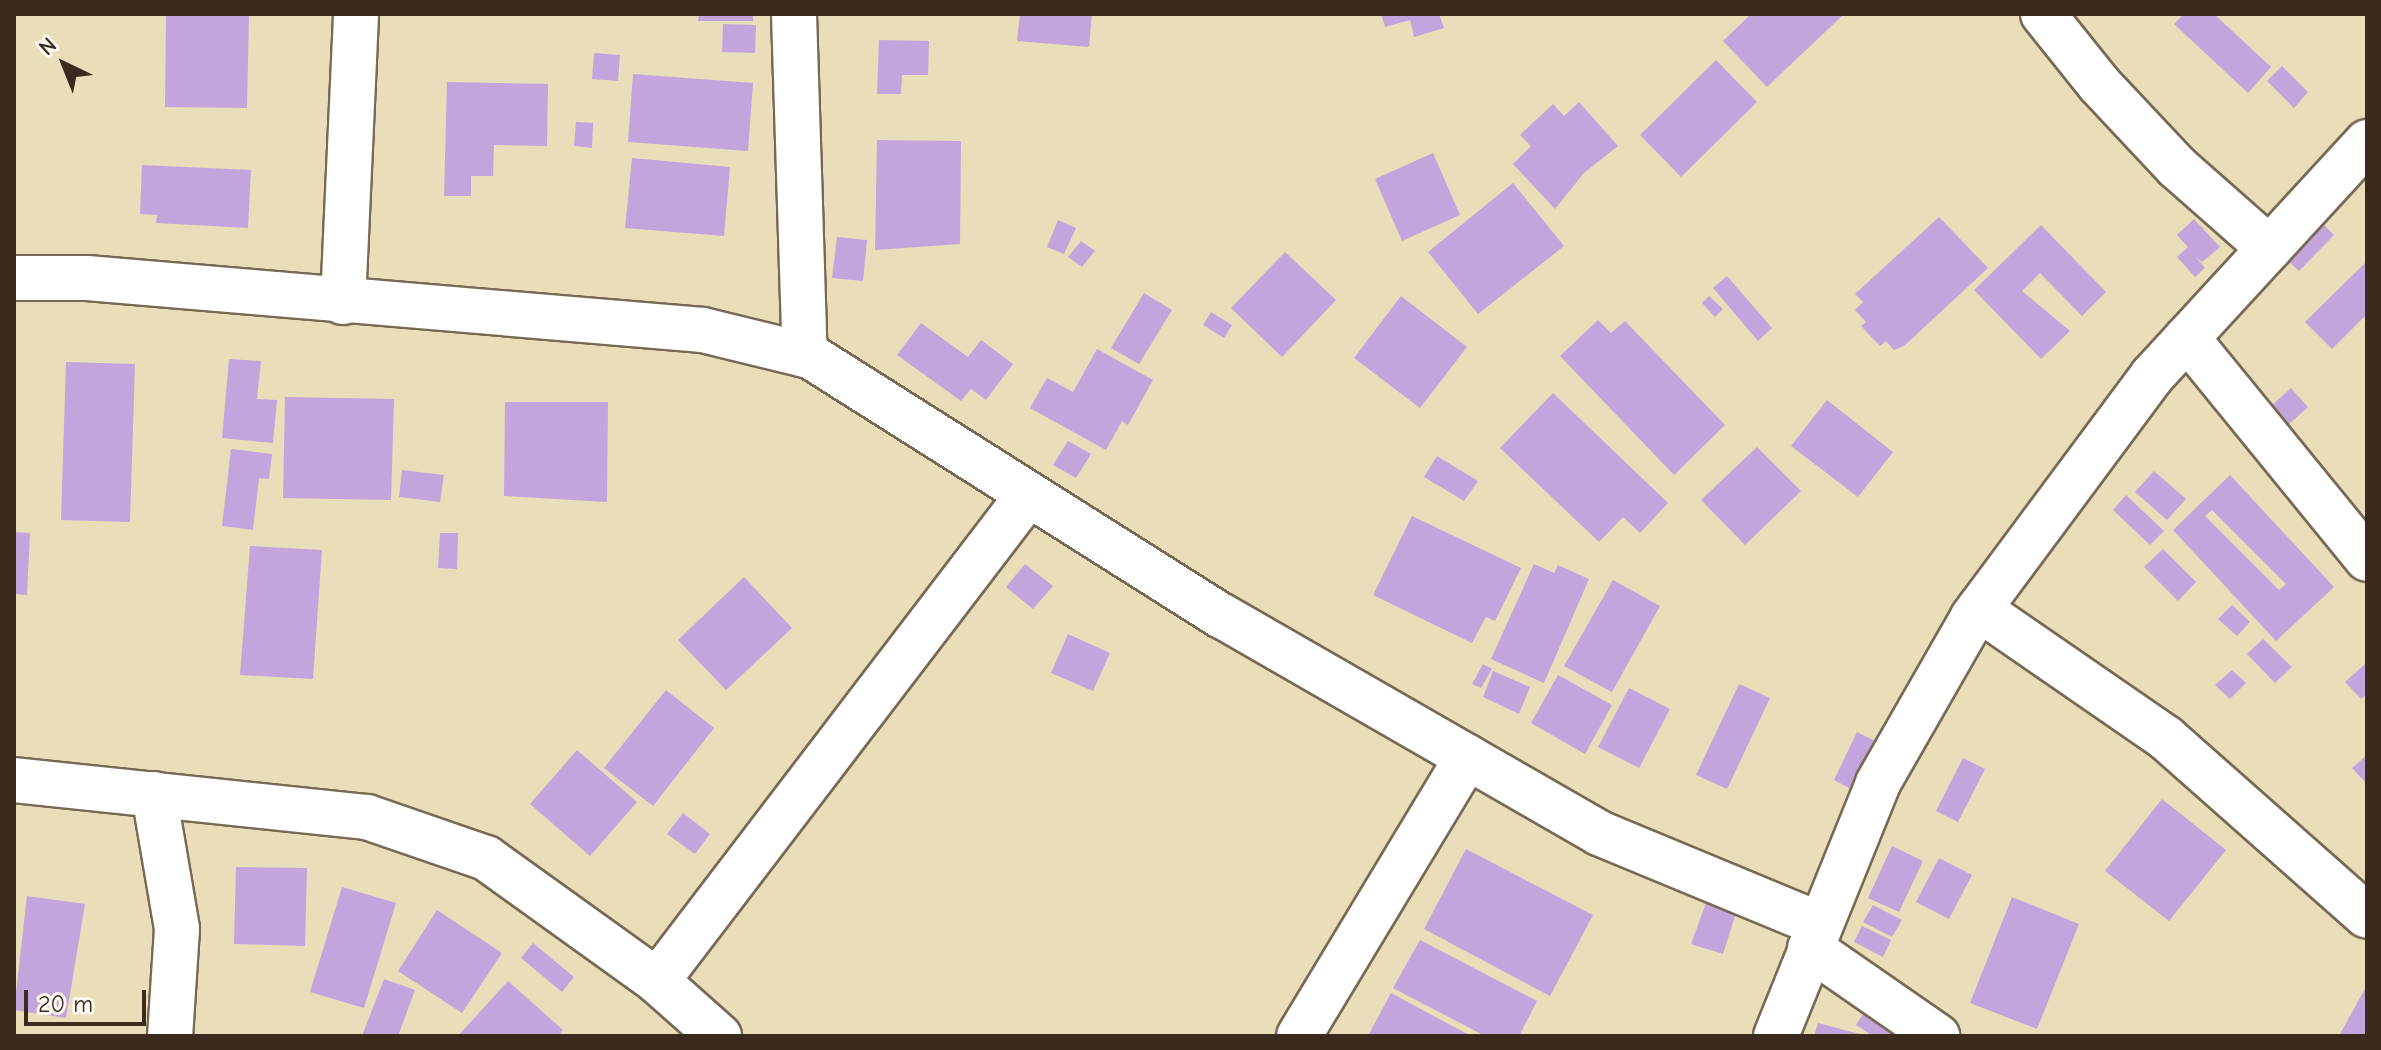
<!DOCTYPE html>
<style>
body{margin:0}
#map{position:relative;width:2381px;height:1050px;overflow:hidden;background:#e9deb9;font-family:"Comic Neue",sans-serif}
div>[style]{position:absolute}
.building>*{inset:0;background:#c4a4dd}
.roads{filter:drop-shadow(2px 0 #786954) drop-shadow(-2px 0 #786954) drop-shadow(0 2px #786954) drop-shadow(0 -2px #786954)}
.street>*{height:44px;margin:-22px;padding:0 22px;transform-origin:22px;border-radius:22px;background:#fff}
.secondary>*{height:44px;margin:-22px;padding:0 22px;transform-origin:22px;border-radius:22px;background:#fff}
span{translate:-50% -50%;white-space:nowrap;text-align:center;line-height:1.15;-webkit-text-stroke:6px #fbf7ec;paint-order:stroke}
.frame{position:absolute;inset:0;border:16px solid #3b2a1e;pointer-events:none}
.north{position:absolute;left:24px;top:24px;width:80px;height:80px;-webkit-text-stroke:6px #fbf7ec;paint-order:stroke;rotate:317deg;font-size:22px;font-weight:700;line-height:32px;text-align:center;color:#3b2a1e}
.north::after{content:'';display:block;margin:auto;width:28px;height:36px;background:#3b2a1e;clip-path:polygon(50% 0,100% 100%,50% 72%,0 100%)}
.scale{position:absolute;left:24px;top:990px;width:122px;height:36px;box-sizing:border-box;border:4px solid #3b2a1e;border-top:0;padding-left:10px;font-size:24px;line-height:28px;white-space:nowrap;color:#3b2a1e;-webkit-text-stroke:6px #fbf7ec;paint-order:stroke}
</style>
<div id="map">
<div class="building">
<i style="clip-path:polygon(166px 14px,249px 14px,247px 108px,165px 107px)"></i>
<i style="clip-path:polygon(699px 14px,753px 14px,753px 21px,698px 21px)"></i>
<i style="clip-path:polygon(1020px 14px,1092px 14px,1089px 47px,1017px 41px)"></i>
<i style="clip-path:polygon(1381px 14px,1439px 14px,1444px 28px,1414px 37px,1410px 20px,1385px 27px)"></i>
<i style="clip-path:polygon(1751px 14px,1840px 14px,1842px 16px,1767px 87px,1723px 41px)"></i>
<i style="clip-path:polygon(2184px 14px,2214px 14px,2271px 67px,2248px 93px,2174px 24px)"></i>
<i style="clip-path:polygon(723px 24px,756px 25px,755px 53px,722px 52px)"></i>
<i style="clip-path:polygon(879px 40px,929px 41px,928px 75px,902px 75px,901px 94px,877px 94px)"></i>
<i style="clip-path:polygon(594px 53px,620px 55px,618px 81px,592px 79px)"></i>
<i style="clip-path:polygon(1716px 60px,1757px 102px,1681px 177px,1640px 135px)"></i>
<i style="clip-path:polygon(2282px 66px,2308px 92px,2294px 108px,2267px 81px)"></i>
<i style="clip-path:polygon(633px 74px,753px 83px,748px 151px,628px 142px)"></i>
<i style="clip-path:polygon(447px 82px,548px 84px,547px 146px,494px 145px,493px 176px,471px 176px,471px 196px,444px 196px)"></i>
<i style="clip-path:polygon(1579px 102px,1618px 146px,1584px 173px,1555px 209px,1513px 164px,1531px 146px,1520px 135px,1553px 104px,1564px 116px)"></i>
<i style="clip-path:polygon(576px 122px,593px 123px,592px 148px,574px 146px)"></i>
<i style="clip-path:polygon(877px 140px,961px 141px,960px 244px,875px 250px)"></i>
<i style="clip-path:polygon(1433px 153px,1460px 215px,1402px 241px,1375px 179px)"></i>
<i style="clip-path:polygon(632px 158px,730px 167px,724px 236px,625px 228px)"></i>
<i style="clip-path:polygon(142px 165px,251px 170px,248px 228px,156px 223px,157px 215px,140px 214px)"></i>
<i style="clip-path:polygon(1513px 183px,1564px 246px,1478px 314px,1428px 252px)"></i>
<i style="clip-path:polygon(1939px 217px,1988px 268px,1904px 346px,1894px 350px,1886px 341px,1880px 346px,1861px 326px,1866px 322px,1855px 310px,1863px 302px,1855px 294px)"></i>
<i style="clip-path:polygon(2194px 219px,2220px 247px,2202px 262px,2196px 257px,2205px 268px,2195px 277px,2177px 257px,2188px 247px,2177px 235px)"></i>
<i style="clip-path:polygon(1058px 220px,1076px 228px,1064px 254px,1047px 247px)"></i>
<i style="clip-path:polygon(2320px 221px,2334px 235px,2299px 271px,2284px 257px)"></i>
<i style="clip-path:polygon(2041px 225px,2106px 292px,2082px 316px,2040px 273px,2022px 291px,2070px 331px,2041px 359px,1974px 290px)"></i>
<i style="clip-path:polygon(837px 237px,867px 240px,863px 281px,832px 278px)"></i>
<i style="clip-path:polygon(1081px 241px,1095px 251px,1082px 267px,1068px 257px)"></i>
<i style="clip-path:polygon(1285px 252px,1336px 300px,1282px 357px,1231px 308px)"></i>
<i style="clip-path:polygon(2367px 261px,2367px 314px,2332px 349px,2305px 322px)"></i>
<i style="clip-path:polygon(1727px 276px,1772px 328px,1758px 341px,1713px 288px)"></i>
<i style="clip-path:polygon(1144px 293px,1172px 310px,1139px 364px,1111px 348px)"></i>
<i style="clip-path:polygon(1401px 296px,1467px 347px,1420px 408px,1354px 358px)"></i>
<i style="clip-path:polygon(1709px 296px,1723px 309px,1715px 317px,1702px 303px)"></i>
<i style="clip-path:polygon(1211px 312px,1232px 325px,1224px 338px,1203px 325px)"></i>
<i style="clip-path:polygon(1598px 320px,1611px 333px,1625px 321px,1725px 425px,1674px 475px,1560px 356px)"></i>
<i style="clip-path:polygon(921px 323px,968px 357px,981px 340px,1013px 364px,986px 400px,971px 389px,961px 401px,897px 355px)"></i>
<i style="clip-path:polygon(1097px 349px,1153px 380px,1128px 425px,1122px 421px,1106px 450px,1030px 408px,1047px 378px,1073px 392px)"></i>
<i style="clip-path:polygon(229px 359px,261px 361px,257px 399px,277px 400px,273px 443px,222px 438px)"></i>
<i style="clip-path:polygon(66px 362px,135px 364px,130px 522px,61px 520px)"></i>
<i style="clip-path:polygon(2291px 388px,2308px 407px,2288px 425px,2271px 406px)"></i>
<i style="clip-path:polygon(1553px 393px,1668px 503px,1640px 533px,1623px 517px,1599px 542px,1500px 448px)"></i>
<i style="clip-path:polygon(285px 397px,394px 399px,391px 500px,283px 498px)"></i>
<i style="clip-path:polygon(1827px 400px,1893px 452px,1858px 497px,1791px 446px)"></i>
<i style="clip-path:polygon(505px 402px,608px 402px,607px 502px,504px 496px)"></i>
<i style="clip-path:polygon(1068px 441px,1091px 454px,1076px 478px,1053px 465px)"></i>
<i style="clip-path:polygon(1757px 447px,1801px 491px,1745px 545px,1701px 500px)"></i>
<i style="clip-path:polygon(231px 449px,272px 454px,269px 479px,259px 478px,253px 530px,222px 526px)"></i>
<i style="clip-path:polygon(1437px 456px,1478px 481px,1464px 501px,1424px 477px)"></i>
<i style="clip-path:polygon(402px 470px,444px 475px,440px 502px,399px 497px)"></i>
<i style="clip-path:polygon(2154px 471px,2186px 499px,2167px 520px,2135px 492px)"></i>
<i style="clip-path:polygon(evenodd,2230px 475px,2334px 587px,2276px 641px,2173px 530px,2230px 475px,2212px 510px,2286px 584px,2279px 590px,2205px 516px,2212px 510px)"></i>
<i style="clip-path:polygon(2126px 495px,2164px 531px,2150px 545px,2113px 510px)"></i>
<i style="clip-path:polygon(1412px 516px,1521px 568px,1495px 621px,1486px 617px,1472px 643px,1373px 595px)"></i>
<i style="clip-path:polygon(14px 532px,30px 533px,27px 595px,14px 594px)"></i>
<i style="clip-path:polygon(440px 533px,458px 533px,457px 569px,438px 568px)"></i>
<i style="clip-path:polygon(250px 546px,322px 550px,313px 679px,240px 675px)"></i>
<i style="clip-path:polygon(2163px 549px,2196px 582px,2178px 601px,2144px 567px)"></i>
<i style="clip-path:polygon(1025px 564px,1053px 586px,1033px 609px,1006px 587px)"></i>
<i style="clip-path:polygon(1534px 564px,1554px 573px,1558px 565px,1589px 579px,1544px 683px,1491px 659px)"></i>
<i style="clip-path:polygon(744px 577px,792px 628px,726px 690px,678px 640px)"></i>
<i style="clip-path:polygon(1613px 580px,1660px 606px,1612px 692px,1564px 666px)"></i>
<i style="clip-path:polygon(2232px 605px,2250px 622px,2237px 636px,2218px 619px)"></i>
<i style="clip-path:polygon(1068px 634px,1110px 653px,1093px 691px,1051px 673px)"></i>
<i style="clip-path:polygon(2263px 639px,2292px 667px,2275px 683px,2247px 654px)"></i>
<i style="clip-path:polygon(1483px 664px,1492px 669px,1481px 688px,1472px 684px)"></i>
<i style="clip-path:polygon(2365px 664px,2367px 694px,2361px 699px,2345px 682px)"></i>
<i style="clip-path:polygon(2232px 670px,2246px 683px,2230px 699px,2215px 685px)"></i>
<i style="clip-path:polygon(1493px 671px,1530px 687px,1519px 714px,1483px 697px)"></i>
<i style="clip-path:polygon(1558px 675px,1612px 705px,1585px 754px,1531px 723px)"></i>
<i style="clip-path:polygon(1739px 684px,1770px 698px,1727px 789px,1696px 775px)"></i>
<i style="clip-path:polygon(1629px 688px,1670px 709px,1639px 768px,1598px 747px)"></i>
<i style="clip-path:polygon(666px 690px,714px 728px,653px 806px,604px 768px)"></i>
<i style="clip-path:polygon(1857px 732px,1875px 741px,1851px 789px,1834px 780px)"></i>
<i style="clip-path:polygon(577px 750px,637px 802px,590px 856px,530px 804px)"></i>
<i style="clip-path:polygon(2367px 755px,2367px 784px,2352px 768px)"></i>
<i style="clip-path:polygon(1963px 758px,1985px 769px,1958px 822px,1936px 811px)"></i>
<i style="clip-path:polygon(2162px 799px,2226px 850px,2169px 921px,2105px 871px)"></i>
<i style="clip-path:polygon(683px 813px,710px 834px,695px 854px,667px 834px)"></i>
<i style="clip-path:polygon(1892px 846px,1923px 861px,1899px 912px,1868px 898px)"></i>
<i style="clip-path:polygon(1466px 849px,1593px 915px,1550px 996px,1424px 929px)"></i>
<i style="clip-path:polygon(1939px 858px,1972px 875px,1949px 919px,1916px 902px)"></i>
<i style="clip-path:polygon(236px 867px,307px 868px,305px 946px,234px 944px)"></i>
<i style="clip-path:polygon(342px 887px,396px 903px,364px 1008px,310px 992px)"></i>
<i style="clip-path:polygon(27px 896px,85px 904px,66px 1018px,14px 1010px)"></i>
<i style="clip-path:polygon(2012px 897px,2079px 924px,2037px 1029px,1970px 1003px)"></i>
<i style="clip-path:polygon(1706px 903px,1736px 913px,1723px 954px,1691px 944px)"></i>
<i style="clip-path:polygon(1873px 905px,1902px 920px,1892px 937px,1863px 922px)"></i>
<i style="clip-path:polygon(437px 910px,502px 953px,462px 1013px,398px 971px)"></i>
<i style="clip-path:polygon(1862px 926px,1891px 940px,1883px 957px,1854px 942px)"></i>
<i style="clip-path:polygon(1420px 940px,1537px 1001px,1519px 1036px,1485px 1036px,1393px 988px)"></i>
<i style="clip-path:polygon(533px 943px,574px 977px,562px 992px,521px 958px)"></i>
<i style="clip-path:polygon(384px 979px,415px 990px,398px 1036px,362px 1036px)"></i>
<i style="clip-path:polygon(508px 981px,563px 1030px,558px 1036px,458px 1036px)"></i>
<i style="clip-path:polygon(2367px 985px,2367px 1036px,2339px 1036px)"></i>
<i style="clip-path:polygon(1391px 993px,1471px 1036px,1368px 1036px)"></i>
<i style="clip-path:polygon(1867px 1008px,1897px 1027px,1891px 1036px,1873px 1036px,1856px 1025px)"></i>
<i style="clip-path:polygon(1818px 1023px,1863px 1035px,1863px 1036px,1814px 1036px)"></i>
</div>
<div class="roads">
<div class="street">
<i style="left:794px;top:14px;width:341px;rotate:88.2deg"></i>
<i style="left:2043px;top:14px;width:90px;rotate:51.3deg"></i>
<i style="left:2099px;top:84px;width:114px;rotate:46.8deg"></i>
<i style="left:2177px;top:167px;width:123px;rotate:41.4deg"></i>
<i style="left:14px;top:278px;width:73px"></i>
<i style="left:87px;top:278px;width:618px;rotate:4.83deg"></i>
<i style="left:703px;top:330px;width:110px;rotate:13.7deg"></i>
<i style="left:810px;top:356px;width:487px;rotate:32.3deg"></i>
<i style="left:1222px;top:616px;width:435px;rotate:29.9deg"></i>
<i style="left:1599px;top:833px;width:238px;rotate:22.5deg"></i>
<i style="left:343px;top:302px;width:288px;rotate:-87.4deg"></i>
<i style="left:2187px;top:338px;width:285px;rotate:50.8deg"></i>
<i style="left:1979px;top:609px;width:227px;rotate:34.6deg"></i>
<i style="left:2166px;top:738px;width:268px;rotate:41.5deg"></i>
<i style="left:14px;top:780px;width:355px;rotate:6deg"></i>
<i style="left:367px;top:817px;width:126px;rotate:19deg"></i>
<i style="left:486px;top:858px;width:211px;rotate:35.7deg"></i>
<i style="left:657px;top:981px;width:83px;rotate:41.6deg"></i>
<i style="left:154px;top:794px;width:137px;rotate:80.3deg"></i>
<i style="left:177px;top:929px;width:107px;rotate:93.7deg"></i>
<i style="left:1810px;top:948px;width:155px;rotate:34.7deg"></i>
<i style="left:657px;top:981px;width:611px;rotate:-52.64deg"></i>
<i style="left:1299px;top:1036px;width:326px;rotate:-58.9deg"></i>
</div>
<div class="secondary">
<i style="left:1776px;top:1036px;width:273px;rotate:-68deg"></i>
<i style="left:1878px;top:783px;width:191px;rotate:-60.2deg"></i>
<i style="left:1973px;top:617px;width:300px;rotate:-53.4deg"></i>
<i style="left:2152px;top:376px;width:318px;rotate:-47.4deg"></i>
</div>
</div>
<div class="frame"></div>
<div class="north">N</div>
<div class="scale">20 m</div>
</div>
